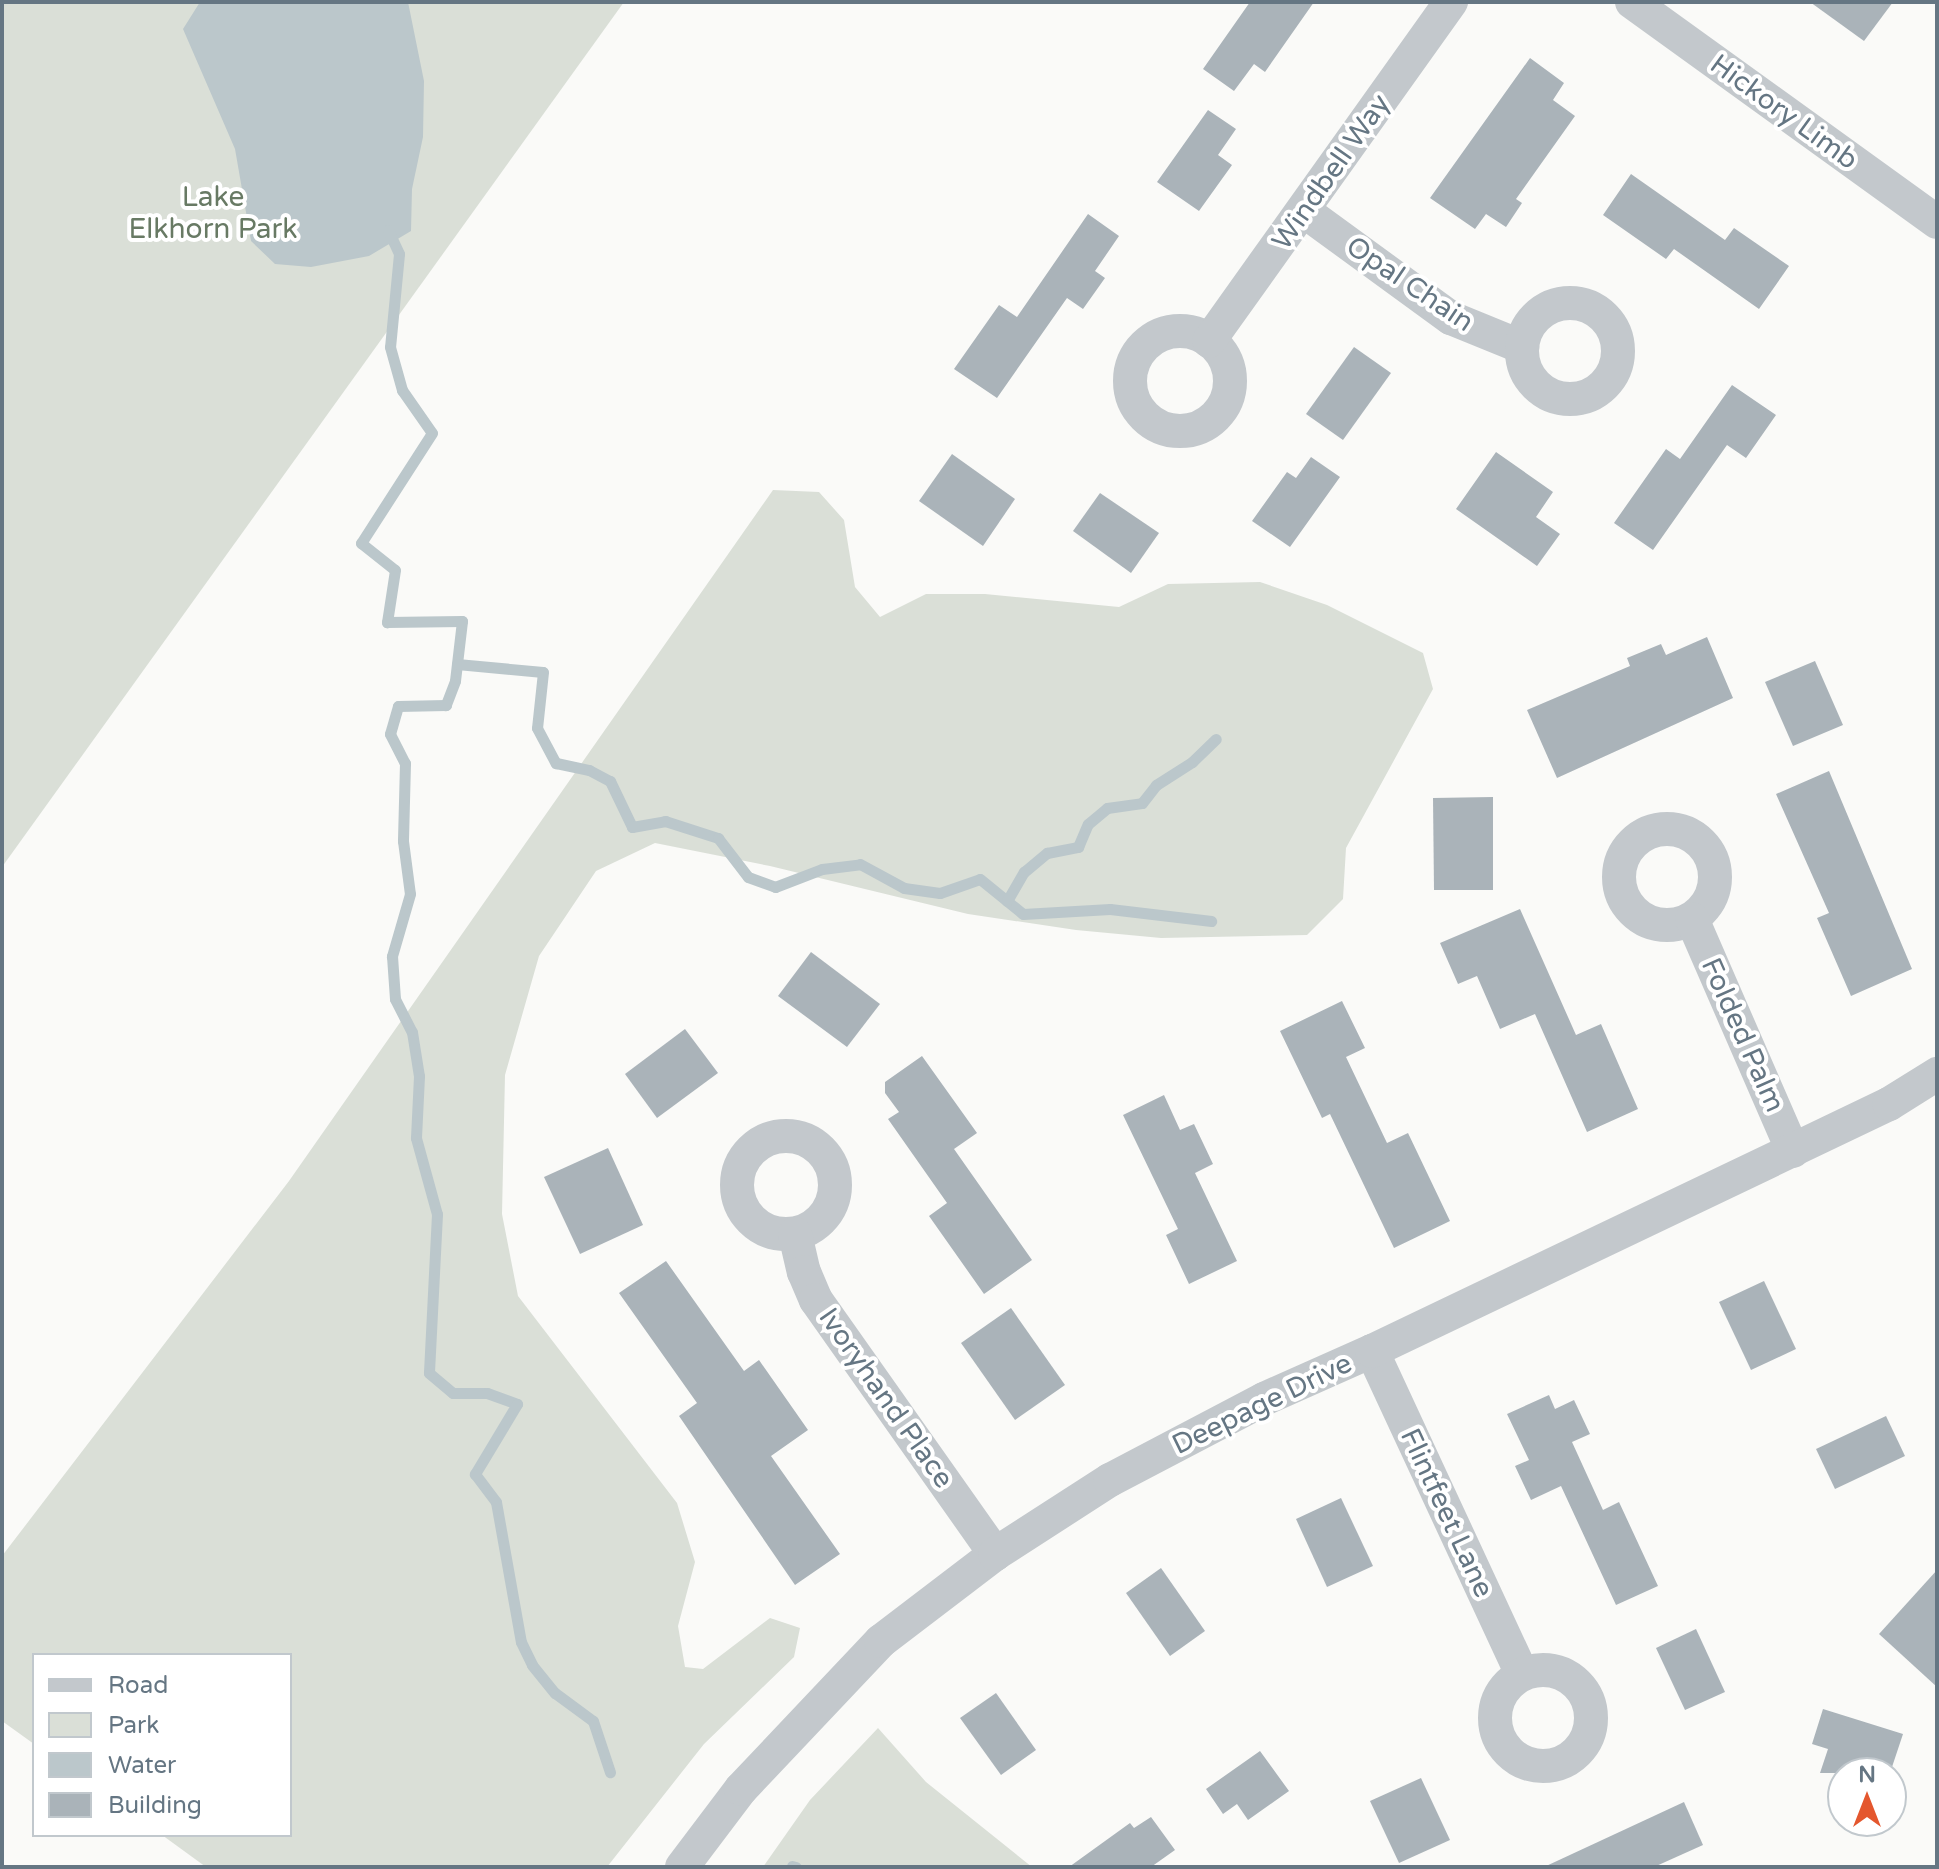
<!DOCTYPE html>
<style>
body{margin:0}
#map{position:relative;width:1939px;height:1869px;overflow:hidden;background:#fafaf8;font-family:"Varela Round",sans-serif}
div>[style]{position:absolute}
.green>*{inset:0;background:#dadfd7}
.water>*{inset:0;background:#bbc7cb}
.stream>*{height:11px;margin:-5.5px;padding:0 5.5px;transform-origin:5.5px;border-radius:5.5px;background:#bbc7cb}
.building>*{inset:0;background:#aab3b9}
.minor>*{height:34px;margin:-17px;padding:0 17px;transform-origin:17px;border-radius:17px;background:#c3c8cc}
.minor>.ring{margin:-17px;padding:0;box-sizing:content-box;background:none;border:34px solid #c3c8cc;border-radius:50%}
span{translate:-50% -50%;white-space:nowrap;text-align:center;line-height:1.15;-webkit-text-stroke:8px #fff;paint-order:stroke}
.street-label{font-size:28px;color:#657683}
.park-label{font-size:28px;color:#687a64}
.frame{position:absolute;inset:0;border:4px solid #657683;pointer-events:none}
.legend{position:absolute;left:32px;top:1653px;width:260px;height:184px;box-sizing:border-box;background:#fff;border:2px solid #c1c8cd;margin:0;padding:10px 14px;list-style:none;font-size:24px;color:#657683}
.legend li{display:flex;align-items:center;gap:16px;height:40px}
.legend b{width:40px;border:2px solid #c1c8cd}
.north{position:absolute;left:1827px;top:1757px;width:80px;height:80px;box-sizing:border-box;background:#fff;border:2px solid #c1c8cd;border-radius:50%;rotate:0deg;font-size:22px;font-weight:700;line-height:32px;text-align:center;color:#657683}
.north::after{content:'';display:block;margin:auto;width:28px;height:36px;background:#e4572e;clip-path:polygon(50% 0,100% 100%,50% 72%,0 100%)}
</style>
<div id="map">
<div class="green">
<i style="clip-path:polygon(2px 2px,624px 2px,2px 867px)"></i>
<i style="clip-path:polygon(773px 490px,819px 492px,844px 520px,855px 587px,880px 617px,926px 594px,985px 594px,1119px 607px,1168px 584px,1260px 582px,1327px 605px,1423px 653px,1433px 689px,1346px 848px,1343px 899px,1307px 935px,1161px 938px,1076px 930px,968px 914px,770px 866px,655px 843px,596px 871px,539px 956px,505px 1075px,502px 1214px,518px 1296px,677px 1503px,695px 1562px,678px 1626px,685px 1667px,703px 1669px,770px 1618px,800px 1628px,794px 1657px,704px 1744px,607px 1867px,206px 1867px,162px 1835px,290px 1835px,290px 1655px,34px 1655px,34px 1744px,2px 1721px,2px 1556px,289px 1181px)"></i>
<i style="clip-path:polygon(878px 1728px,926px 1782px,1032px 1867px,763px 1867px,810px 1800px)"></i>
</div>
<div class="water">
<i style="clip-path:polygon(200px 2px,408px 2px,424px 81px,423px 137px,412px 189px,411px 231px,369px 256px,311px 267px,275px 264px,251px 241px,235px 149px,183px 29px)"></i>
</div>
<div class="stream">
<i style="left:388px;top:230px;width:26px;rotate:65deg"></i>
<i style="left:399px;top:254px;width:93px;rotate:95.5deg"></i>
<i style="left:390px;top:347px;width:45px;rotate:74.4deg"></i>
<i style="left:402px;top:390px;width:52px;rotate:55.1deg"></i>
<i style="left:432px;top:433px;width:131px;rotate:122.8deg"></i>
<i style="left:361px;top:543px;width:43px;rotate:38.5deg"></i>
<i style="left:395px;top:570px;width:53px;rotate:98.7deg"></i>
<i style="left:387px;top:622px;width:75px;rotate:-0.8deg"></i>
<i style="left:462px;top:621px;width:60px;rotate:96.7deg"></i>
<i style="left:455px;top:681px;width:26px;rotate:111deg"></i>
<i style="left:446px;top:705px;width:48px;rotate:178.8deg"></i>
<i style="left:398px;top:706px;width:29px;rotate:106deg"></i>
<i style="left:390px;top:734px;width:33px;rotate:63deg"></i>
<i style="left:405px;top:763px;width:78px;rotate:91.5deg"></i>
<i style="left:403px;top:841px;width:53px;rotate:82.5deg"></i>
<i style="left:410px;top:894px;width:65px;rotate:106.2deg"></i>
<i style="left:392px;top:956px;width:43px;rotate:86deg"></i>
<i style="left:395px;top:999px;width:37px;rotate:63deg"></i>
<i style="left:412px;top:1032px;width:45px;rotate:81deg"></i>
<i style="left:419px;top:1076px;width:62px;rotate:92.8deg"></i>
<i style="left:416px;top:1138px;width:79px;rotate:74.6deg"></i>
<i style="left:437px;top:1214px;width:159px;rotate:92.9deg"></i>
<i style="left:429px;top:1373px;width:31px;rotate:40deg"></i>
<i style="left:453px;top:1393px;width:34px"></i>
<i style="left:487px;top:1393px;width:32px;rotate:20deg"></i>
<i style="left:517px;top:1404px;width:82px;rotate:121deg"></i>
<i style="left:475px;top:1474px;width:35px;rotate:53deg"></i>
<i style="left:496px;top:1502px;width:142px;rotate:79.9deg"></i>
<i style="left:521px;top:1642px;width:25px;rotate:64deg"></i>
<i style="left:532px;top:1665px;width:36px;rotate:51deg"></i>
<i style="left:555px;top:1693px;width:47px;rotate:36.4deg"></i>
<i style="left:593px;top:1721px;width:54px;rotate:71.6deg"></i>
<i style="left:457px;top:664px;width:86px;rotate:5.3deg"></i>
<i style="left:543px;top:672px;width:56px;rotate:96.1deg"></i>
<i style="left:537px;top:728px;width:40px;rotate:62deg"></i>
<i style="left:556px;top:763px;width:34px;rotate:12deg"></i>
<i style="left:589px;top:770px;width:24px;rotate:28deg"></i>
<i style="left:610px;top:781px;width:51px;rotate:64.4deg"></i>
<i style="left:632px;top:827px;width:34px;rotate:-10deg"></i>
<i style="left:665px;top:821px;width:56px;rotate:17.8deg"></i>
<i style="left:718px;top:838px;width:49px;rotate:52.4deg"></i>
<i style="left:748px;top:877px;width:29px;rotate:20deg"></i>
<i style="left:775px;top:887px;width:50px;rotate:-21deg"></i>
<i style="left:822px;top:869px;width:38px;rotate:-7deg"></i>
<i style="left:860px;top:864px;width:50px;rotate:28.6deg"></i>
<i style="left:904px;top:888px;width:36px;rotate:8deg"></i>
<i style="left:940px;top:893px;width:42px;rotate:-19.3deg"></i>
<i style="left:980px;top:879px;width:55px;rotate:39.1deg"></i>
<i style="left:1023px;top:914px;width:87px;rotate:-3.3deg"></i>
<i style="left:1110px;top:909px;width:102px;rotate:6.8deg"></i>
<i style="left:1007px;top:901px;width:34px;rotate:-60deg"></i>
<i style="left:1024px;top:872px;width:30px;rotate:-40deg"></i>
<i style="left:1047px;top:853px;width:32px;rotate:-11deg"></i>
<i style="left:1078px;top:847px;width:25px;rotate:-67deg"></i>
<i style="left:1088px;top:824px;width:25px;rotate:-40deg"></i>
<i style="left:1107px;top:808px;width:35px;rotate:-8deg"></i>
<i style="left:1142px;top:803px;width:23px;rotate:-52deg"></i>
<i style="left:1156px;top:785px;width:43px;rotate:-32.6deg"></i>
<i style="left:1192px;top:762px;width:33px;rotate:-44deg"></i>
<i style="left:792px;top:1866px;width:4px;rotate:14deg"></i>
</div>
<div class="building">
<i style="clip-path:polygon(1250px 2px,1314px 2px,1265px 72px,1254px 64px,1234px 91px,1203px 69px)"></i>
<i style="clip-path:polygon(1810px 2px,1893px 2px,1864px 41px)"></i>
<i style="clip-path:polygon(1530px 58px,1564px 83px,1553px 100px,1575px 116px,1516px 199px,1522px 203px,1506px 227px,1486px 214px,1475px 229px,1430px 198px)"></i>
<i style="clip-path:polygon(1208px 110px,1236px 129px,1218px 155px,1232px 165px,1199px 211px,1157px 182px)"></i>
<i style="clip-path:polygon(1631px 174px,1725px 240px,1734px 228px,1789px 266px,1759px 309px,1674px 249px,1666px 259px,1603px 215px)"></i>
<i style="clip-path:polygon(1088px 214px,1119px 236px,1095px 271px,1105px 278px,1083px 309px,1067px 298px,997px 398px,954px 369px,999px 305px,1017px 317px)"></i>
<i style="clip-path:polygon(1354px 347px,1391px 373px,1343px 440px,1306px 414px)"></i>
<i style="clip-path:polygon(1732px 385px,1776px 415px,1746px 458px,1727px 445px,1653px 550px,1614px 523px,1666px 449px,1680px 459px)"></i>
<i style="clip-path:polygon(1496px 452px,1553px 492px,1536px 517px,1560px 534px,1537px 566px,1456px 509px)"></i>
<i style="clip-path:polygon(952px 454px,1015px 499px,983px 546px,919px 501px)"></i>
<i style="clip-path:polygon(1311px 457px,1340px 477px,1290px 547px,1252px 521px,1287px 472px,1296px 478px)"></i>
<i style="clip-path:polygon(1100px 493px,1159px 533px,1131px 573px,1073px 531px)"></i>
<i style="clip-path:polygon(1707px 637px,1733px 698px,1557px 778px,1527px 710px,1630px 666px,1627px 658px,1661px 644px,1666px 655px)"></i>
<i style="clip-path:polygon(1815px 661px,1843px 725px,1793px 746px,1765px 682px)"></i>
<i style="clip-path:polygon(1829px 771px,1912px 969px,1851px 996px,1817px 918px,1829px 913px,1776px 794px)"></i>
<i style="clip-path:polygon(1493px 797px,1493px 890px,1434px 890px,1433px 798px)"></i>
<i style="clip-path:polygon(1520px 909px,1576px 1035px,1601px 1024px,1638px 1109px,1587px 1132px,1535px 1014px,1500px 1029px,1477px 976px,1458px 984px,1440px 943px)"></i>
<i style="clip-path:polygon(811px 952px,880px 1004px,847px 1047px,778px 996px)"></i>
<i style="clip-path:polygon(1342px 1001px,1365px 1048px,1346px 1057px,1387px 1143px,1408px 1133px,1450px 1221px,1394px 1248px,1330px 1114px,1322px 1118px,1280px 1031px)"></i>
<i style="clip-path:polygon(685px 1029px,718px 1073px,657px 1118px,625px 1074px)"></i>
<i style="clip-path:polygon(922px 1056px,977px 1133px,954px 1149px,1032px 1260px,984px 1294px,929px 1216px,947px 1203px,888px 1119px,899px 1112px,885px 1093px,885px 1082px)"></i>
<i style="clip-path:polygon(1164px 1095px,1180px 1130px,1194px 1124px,1213px 1164px,1195px 1173px,1237px 1261px,1189px 1284px,1166px 1235px,1178px 1229px,1123px 1115px)"></i>
<i style="clip-path:polygon(608px 1148px,643px 1225px,580px 1254px,544px 1177px)"></i>
<i style="clip-path:polygon(666px 1261px,744px 1371px,759px 1360px,808px 1430px,771px 1456px,840px 1554px,795px 1585px,679px 1416px,697px 1403px,619px 1293px)"></i>
<i style="clip-path:polygon(1764px 1281px,1796px 1349px,1751px 1370px,1719px 1302px)"></i>
<i style="clip-path:polygon(1011px 1308px,1065px 1385px,1015px 1420px,961px 1343px)"></i>
<i style="clip-path:polygon(1549px 1395px,1555px 1409px,1574px 1400px,1590px 1434px,1572px 1442px,1603px 1510px,1619px 1502px,1658px 1586px,1616px 1605px,1561px 1486px,1531px 1500px,1515px 1466px,1529px 1460px,1507px 1414px)"></i>
<i style="clip-path:polygon(1886px 1416px,1905px 1456px,1835px 1489px,1816px 1449px)"></i>
<i style="clip-path:polygon(1341px 1498px,1373px 1566px,1327px 1587px,1296px 1519px)"></i>
<i style="clip-path:polygon(1161px 1568px,1205px 1631px,1170px 1656px,1126px 1593px)"></i>
<i style="clip-path:polygon(1937px 1570px,1937px 1687px,1879px 1634px)"></i>
<i style="clip-path:polygon(1696px 1629px,1725px 1692px,1685px 1710px,1656px 1648px)"></i>
<i style="clip-path:polygon(996px 1693px,1036px 1750px,1001px 1775px,960px 1718px)"></i>
<i style="clip-path:polygon(1823px 1709px,1903px 1734px,1890px 1773px,1820px 1773px,1828px 1749px,1812px 1744px)"></i>
<i style="clip-path:polygon(1260px 1751px,1289px 1791px,1248px 1820px,1237px 1804px,1223px 1814px,1206px 1789px)"></i>
<i style="clip-path:polygon(1421px 1778px,1450px 1840px,1399px 1863px,1370px 1801px)"></i>
<i style="clip-path:polygon(1684px 1802px,1703px 1845px,1654px 1867px,1544px 1867px)"></i>
<i style="clip-path:polygon(1151px 1817px,1175px 1850px,1151px 1867px,1069px 1867px,1130px 1823px,1134px 1828px)"></i>
</div>
<div class="minor">
<i style="left:1632px;top:2px;width:376px;rotate:35.8deg"></i>
<i style="left:1304px;top:211px;width:182px;rotate:36.1deg"></i>
<i style="left:1451px;top:318px;width:77px;rotate:22.2deg"></i>
<i class="ring" style="left:1522px;top:303px;width:62px;height:62px"></i>
<i class="ring" style="left:1130px;top:331px;width:66px;height:66px"></i>
<i style="left:1209px;top:341px;width:417px;rotate:-54.5deg"></i>
<i class="ring" style="left:1619px;top:829px;width:62px;height:62px"></i>
<i style="left:1692px;top:919px;width:253px;rotate:66.5deg"></i>
<i class="ring" style="left:737px;top:1136px;width:64px;height:64px"></i>
<i style="left:795px;top:1234px;width:39px;rotate:77deg"></i>
<i style="left:804px;top:1272px;width:30px;rotate:67deg"></i>
<i style="left:816px;top:1300px;width:311px;rotate:54.8deg"></i>
<i style="left:1372px;top:1351px;width:356px;rotate:65.1deg"></i>
<i class="ring" style="left:1495px;top:1670px;width:62px;height:62px"></i>
<i style="left:682px;top:1867px;width:98px;rotate:-52.9deg"></i>
<i style="left:741px;top:1789px;width:204px;rotate:-46.6deg"></i>
<i style="left:881px;top:1641px;width:143px;rotate:-37.3deg"></i>
<i style="left:995px;top:1554px;width:137px;rotate:-32.8deg"></i>
<i style="left:1110px;top:1480px;width:174px;rotate:-27.7deg"></i>
<i style="left:1264px;top:1399px;width:118px;rotate:-24deg"></i>
<i style="left:1372px;top:1351px;width:573px;rotate:-25.54deg"></i>
<i style="left:1889px;top:1104px;width:57px;rotate:-32deg"></i>
</div>
<div class="street-label">
<span style="left:1784px;top:112px;rotate:36deg">Hickory Limb</span>
<span style="left:1331px;top:172px;rotate:-55deg">Windbell Way</span>
<span style="left:1410px;top:284px;rotate:34deg">Opal Chain</span>
<span style="left:1743px;top:1035px;rotate:66deg">Folded Palm</span>
<span style="left:886px;top:1398px;rotate:55deg">Ivoryhand Place</span>
<span style="left:1262px;top:1404px;rotate:-26deg">Deepage Drive</span>
<span style="left:1447px;top:1513px;rotate:65deg">Flintfeet Lane</span>
</div>
<div class="park-label">
<span style="left:213px;top:213px">Lake<br>Elkhorn Park</span>
</div>
<div class="frame"></div>
<ul class="legend">
<li><b style="height:10px;background:#c3c8cc"></b>Road</li>
<li><b style="height:22px;background:#dadfd7"></b>Park</li>
<li><b style="height:22px;background:#bbc7cb"></b>Water</li>
<li><b style="height:22px;background:#aab3b9"></b>Building</li>
</ul>
<div class="north">N</div>
</div>
